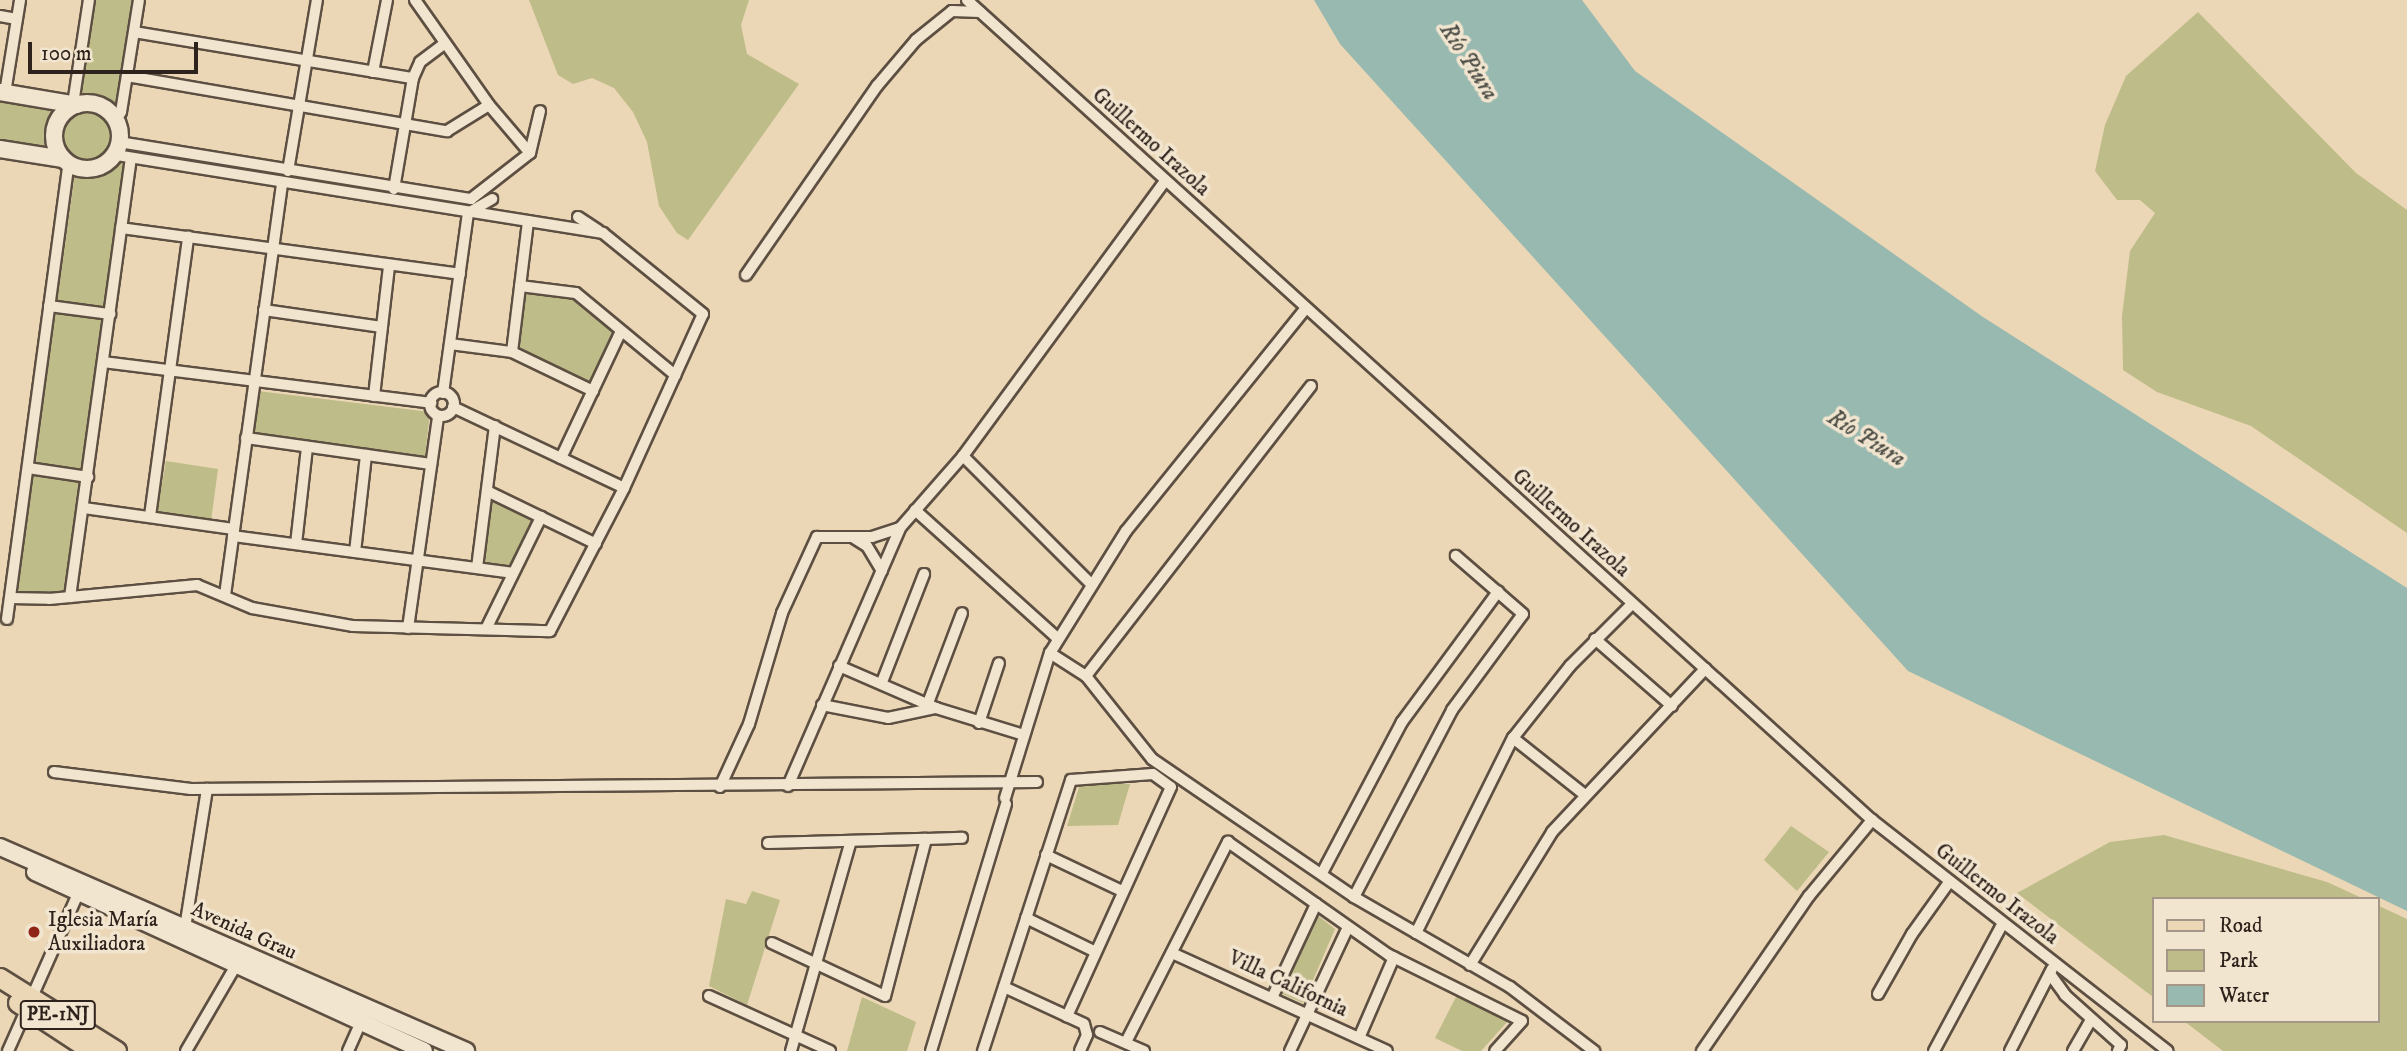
<!DOCTYPE html>
<meta charset="utf-8">
<style>
body{margin:0}
#map{position:relative;width:2407px;height:1051px;overflow:hidden;background:#ebd7b5;font-family:"IM FELL DW Pica",serif}
div>[style]{position:absolute}
.green>*{inset:0;background:#bebc88}
.round{border-radius:50%}
.water>*{inset:0;background:#98b9b0}
.roads{filter:drop-shadow(2px 0 #5d4f42) drop-shadow(-2px 0 #5d4f42) drop-shadow(0 2px #5d4f42) drop-shadow(0 -2px #5d4f42)}
.street>*{height:10px;margin:-5px;padding:0 5px;transform-origin:5px;border-radius:5px;background:#f2e5cf}
.street>.ring{margin:-5px;padding:0;box-sizing:content-box;background:none;border:10px solid #f2e5cf;border-radius:50%}
.secondary>*{height:16px;margin:-8px;padding:0 8px;transform-origin:8px;border-radius:8px;background:#f2e5cf}
.secondary>.ring{margin:-8px;padding:0;box-sizing:content-box;background:none;border:16px solid #f2e5cf;border-radius:50%}
.primary>*{height:18px;margin:-9px;padding:0 9px;transform-origin:9px;border-radius:9px;background:#ebd7b5}
.dots>*{width:19px;height:19px;translate:-50% -50%;box-sizing:border-box;border:4px solid #f2e5cf;border-radius:50%}
span{translate:-50% -50%;white-space:nowrap;text-align:center;line-height:1.15;-webkit-text-stroke:7px #f2e5cf;paint-order:stroke}
.shield-label span{padding:2px 5px;background:#f2e5cf;border:2px solid;border-radius:5px;-webkit-text-stroke-width:0}
.shield-label{font-size:19px;color:#2e221c;font-weight:700}
.street-label{font-size:21px;color:#2e221c}
.poi-label{font-size:21px;color:#2e221c}
.left{translate:0 -50%;text-align:left}
.water-label{font-size:23px;color:#4e4f48;font-style:italic}
.legend{position:absolute;left:2152px;top:897px;width:228px;height:126px;box-sizing:border-box;background:#f2e5cf;border:2px solid #a49787;margin:0;padding:9px 12px;list-style:none;font-size:21px;color:#2e221c}
.legend li{display:flex;align-items:center;gap:14px;height:35px}
.legend b{width:35px;border:2px solid #a49787}
.scale{position:absolute;left:28px;top:42px;width:170px;height:32px;box-sizing:border-box;border:4px solid #2e221c;border-top:0;padding-left:9px;font-size:21px;line-height:24px;white-space:nowrap;color:#2e221c;-webkit-text-stroke:5px #f2e5cf;paint-order:stroke}
</style>
<div id="map">
<div class="green">
<i style="clip-path:polygon(96px 0,134px 0,117px 104px,79px 93px)"></i>
<i style="clip-path:polygon(529px 0,749px 0,741px 25px,747px 54px,799px 84px,688px 240px,677px 233px,659px 206px,647px 142px,633px 112px,614px 88px,592px 78px,573px 84px,558px 75px)"></i>
<i style="clip-path:polygon(2198px 12px,2356px 173px,2407px 210px,2407px 533px,2251px 426px,2157px 392px,2123px 370px,2122px 316px,2130px 251px,2155px 213px,2140px 200px,2117px 200px,2095px 171px,2105px 125px,2126px 76px)"></i>
<i style="clip-path:polygon(0 97px,54px 108px,47px 153px,0 145px)"></i>
<i class="round" style="left:60px;top:109px;width:54px;height:54px"></i>
<i style="clip-path:polygon(117px 161px,124px 161px,65px 595px,17px 593px,75px 173px,92px 174px)"></i>
<i style="clip-path:polygon(524px 292px,576px 300px,614px 332px,591px 385px,517px 352px)"></i>
<i style="clip-path:polygon(258px 391px,430px 412px,425px 458px,252px 435px)"></i>
<i style="clip-path:polygon(166px 461px,218px 469px,211px 521px,157px 514px)"></i>
<i style="clip-path:polygon(490px 499px,535px 518px,511px 570px,482px 566px)"></i>
<i style="clip-path:polygon(1080px 784px,1130px 784px,1118px 825px,1067px 826px)"></i>
<i style="clip-path:polygon(1791px 826px,1829px 852px,1797px 891px,1764px 860px)"></i>
<i style="clip-path:polygon(2164px 835px,2327px 882px,2364px 899px,2153px 899px,2153px 997px,2017px 893px,2110px 842px)"></i>
<i style="clip-path:polygon(752px 891px,780px 900px,747px 1005px,709px 986px,726px 899px,746px 904px)"></i>
<i style="clip-path:polygon(2377px 905px,2407px 919px,2407px 1051px,2223px 1051px,2184px 1021px,2377px 1021px)"></i>
<i style="clip-path:polygon(1317px 915px,1335px 929px,1303px 1003px,1280px 993px)"></i>
<i style="clip-path:polygon(1457px 995px,1508px 1021px,1481px 1051px,1462px 1051px,1435px 1038px)"></i>
<i style="clip-path:polygon(862px 997px,916px 1022px,907px 1051px,847px 1051px)"></i>
</div>
<div class="water">
<i style="clip-path:polygon(1314px 0,1582px 0,1635px 71px,1983px 317px,2407px 588px,2407px 911px,1908px 671px,1340px 44px)"></i>
</div>
<div class="roads">
<div class="street">
<i style="left:415px;top:0;width:128px;rotate:54.8deg"></i>
<i style="left:489px;top:105px;width:63px;rotate:49.5deg"></i>
<i style="left:967px;top:0;width:1221px;rotate:42.18deg"></i>
<i style="left:1872px;top:820px;width:375px;rotate:38deg"></i>
<i style="left:0;top:16px;width:17px;rotate:10deg"></i>
<i style="left:134px;top:32px;width:283px;rotate:9.4deg"></i>
<i style="left:413px;top:78px;width:17px;rotate:-66deg"></i>
<i style="left:420px;top:62px;width:30px;rotate:-37deg"></i>
<i style="left:373px;top:72px;width:73px;rotate:-79deg"></i>
<i style="left:127px;top:76px;width:325px;rotate:9.8deg"></i>
<i style="left:447px;top:131px;width:49px;rotate:-31.8deg"></i>
<i style="left:5px;top:93px;width:94px;rotate:-80.8deg"></i>
<i style="left:73px;top:104px;width:105px;rotate:-81.3deg"></i>
<i style="left:116px;top:120px;width:9px;rotate:-58deg"></i>
<i style="left:121px;top:112px;width:113px;rotate:-80.9deg"></i>
<i style="left:119px;top:142px;width:357px;rotate:9.2deg"></i>
<i style="left:471px;top:199px;width:75px;rotate:-37.9deg"></i>
<i style="left:530px;top:153px;width:43px;rotate:-76.6deg"></i>
<i style="left:288px;top:171px;width:173px;rotate:-80.4deg"></i>
<i style="left:394px;top:189px;width:113px;rotate:-80.3deg"></i>
<i style="left:578px;top:217px;width:24px;rotate:33deg"></i>
<i style="left:121px;top:228px;width:342px;rotate:7.7deg"></i>
<i style="left:746px;top:275px;width:230px;rotate:-55.3deg"></i>
<i style="left:877px;top:86px;width:60px;rotate:-49.7deg"></i>
<i style="left:916px;top:40px;width:46px;rotate:-38.9deg"></i>
<i style="left:952px;top:11px;width:28px;rotate:2deg"></i>
<i style="left:520px;top:286px;width:56px;rotate:7.1deg"></i>
<i style="left:576px;top:293px;width:129px;rotate:39.6deg"></i>
<i style="left:49px;top:306px;width:62px;rotate:7.5deg"></i>
<i style="left:1306px;top:308px;width:287px;rotate:128.9deg"></i>
<i style="left:1126px;top:531px;width:144px;rotate:121.9deg"></i>
<i style="left:1050px;top:653px;width:43px;rotate:32.6deg"></i>
<i style="left:1086px;top:676px;width:367px;rotate:-52.2deg"></i>
<i style="left:264px;top:310px;width:119px;rotate:8.2deg"></i>
<i style="left:450px;top:344px;width:63px;rotate:7.4deg"></i>
<i style="left:512px;top:352px;width:90px;rotate:25.7deg"></i>
<i style="left:512px;top:352px;width:132px;rotate:-83deg"></i>
<i style="left:103px;top:362px;width:331px;rotate:7.1deg"></i>
<i class="ring" style="left:430px;top:392px;width:14px;height:14px"></i>
<i style="left:443px;top:393px;width:182px;rotate:-82.1deg"></i>
<i style="left:468px;top:213px;width:28px;rotate:-30deg"></i>
<i style="left:374px;top:396px;width:130px;rotate:-83.4deg"></i>
<i style="left:453px;top:407px;width:189px;rotate:25.3deg"></i>
<i style="left:246px;top:438px;width:187px;rotate:8deg"></i>
<i style="left:963px;top:456px;width:180px;rotate:45deg"></i>
<i style="left:561px;top:458px;width:140px;rotate:-64.7deg"></i>
<i style="left:28px;top:468px;width:61px;rotate:8.5deg"></i>
<i style="left:487px;top:491px;width:121px;rotate:25.9deg"></i>
<i style="left:84px;top:508px;width:151px;rotate:8deg"></i>
<i style="left:915px;top:510px;width:191px;rotate:42deg"></i>
<i style="left:150px;top:516px;width:282px;rotate:-82.2deg"></i>
<i style="left:233px;top:536px;width:282px;rotate:7.5deg"></i>
<i style="left:854px;top:538px;width:15px;rotate:32deg"></i>
<i style="left:867px;top:546px;width:29px;rotate:59deg"></i>
<i style="left:296px;top:544px;width:98px;rotate:-83.5deg"></i>
<i style="left:355px;top:552px;width:98px;rotate:-83.5deg"></i>
<i style="left:477px;top:568px;width:143px;rotate:-82.8deg"></i>
<i style="left:225px;top:595px;width:417px;rotate:-82.1deg"></i>
<i style="left:70px;top:597px;width:443px;rotate:-82.1deg"></i>
<i style="left:10px;top:598px;width:39px;rotate:1deg"></i>
<i style="left:49px;top:599px;width:149px;rotate:-5.4deg"></i>
<i style="left:197px;top:585px;width:60px;rotate:22.7deg"></i>
<i style="left:252px;top:608px;width:103px;rotate:10.1deg"></i>
<i style="left:353px;top:626px;width:197px;rotate:1.5deg"></i>
<i style="left:550px;top:631px;width:161px;rotate:-62.6deg"></i>
<i style="left:624px;top:488px;width:191px;rotate:-65.6deg"></i>
<i style="left:703px;top:314px;width:129px;rotate:-141deg"></i>
<i style="left:603px;top:233px;width:495px;rotate:-170.9deg"></i>
<i style="left:7px;top:619px;width:460px;rotate:-82.3deg"></i>
<i style="left:408px;top:628px;width:214px;rotate:-81.9deg"></i>
<i style="left:486px;top:629px;width:125px;rotate:-63.8deg"></i>
<i style="left:1595px;top:639px;width:102px;rotate:41deg"></i>
<i style="left:839px;top:666px;width:106px;rotate:23.4deg"></i>
<i style="left:936px;top:708px;width:92px;rotate:17.1deg"></i>
<i style="left:1086px;top:676px;width:106px;rotate:51.5deg"></i>
<i style="left:1152px;top:759px;width:245px;rotate:34.3deg"></i>
<i style="left:1354px;top:897px;width:180px;rotate:30deg"></i>
<i style="left:1510px;top:987px;width:106px;rotate:37.3deg"></i>
<i style="left:882px;top:682px;width:116px;rotate:-68.7deg"></i>
<i style="left:928px;top:703px;width:96px;rotate:-69.3deg"></i>
<i style="left:822px;top:705px;width:67px;rotate:11.1deg"></i>
<i style="left:888px;top:718px;width:49px;rotate:-11.8deg"></i>
<i style="left:979px;top:723px;width:63px;rotate:-71.6deg"></i>
<i style="left:1513px;top:738px;width:92px;rotate:38.4deg"></i>
<i style="left:54px;top:772px;width:138px;rotate:7.1deg"></i>
<i style="left:191px;top:789px;width:846px;rotate:-0.47deg"></i>
<i style="left:788px;top:786px;width:281px;rotate:-66.5deg"></i>
<i style="left:900px;top:528px;width:96px;rotate:-48.8deg"></i>
<i style="left:963px;top:456px;width:341px;rotate:-53.7deg"></i>
<i style="left:720px;top:787px;width:69px;rotate:-65.3deg"></i>
<i style="left:749px;top:724px;width:116px;rotate:-73.4deg"></i>
<i style="left:782px;top:613px;width:84px;rotate:-65.3deg"></i>
<i style="left:817px;top:537px;width:55px"></i>
<i style="left:872px;top:537px;width:29px;rotate:-18deg"></i>
<i style="left:1005px;top:798px;width:152px;rotate:-72.8deg"></i>
<i style="left:926px;top:839px;width:36px;rotate:-2deg"></i>
<i style="left:768px;top:843px;width:158px;rotate:-1.5deg"></i>
<i style="left:926px;top:839px;width:162px;rotate:104.6deg"></i>
<i style="left:885px;top:996px;width:125px;rotate:-154.9deg"></i>
<i style="left:1046px;top:855px;width:84px;rotate:25.3deg"></i>
<i style="left:1322px;top:873px;width:171px;rotate:-62.1deg"></i>
<i style="left:1402px;top:722px;width:162px;rotate:-53.6deg"></i>
<i style="left:1354px;top:897px;width:211px;rotate:-62.3deg"></i>
<i style="left:1452px;top:710px;width:119px;rotate:-53.5deg"></i>
<i style="left:1523px;top:614px;width:89px;rotate:-139.1deg"></i>
<i style="left:1026px;top:918px;width:76px;rotate:25.9deg"></i>
<i style="left:185px;top:928px;width:141px;rotate:-81deg"></i>
<i style="left:1416px;top:933px;width:218px;rotate:-63.6deg"></i>
<i style="left:1513px;top:738px;width:92px;rotate:-51.6deg"></i>
<i style="left:1570px;top:666px;width:88px;rotate:-45deg"></i>
<i style="left:1172px;top:953px;width:236px;rotate:24.5deg"></i>
<i style="left:1470px;top:965px;width:156px;rotate:-58.3deg"></i>
<i style="left:1552px;top:832px;width:224px;rotate:-46.8deg"></i>
<i style="left:2050px;top:974px;width:26px;rotate:54deg"></i>
<i style="left:2065px;top:995px;width:75px;rotate:41.8deg"></i>
<i style="left:2121px;top:1045px;width:7px;rotate:117deg"></i>
<i style="left:1004px;top:987px;width:88px;rotate:24.8deg"></i>
<i style="left:1084px;top:1024px;width:11px;rotate:75deg"></i>
<i style="left:1087px;top:1035px;width:17px;rotate:114deg"></i>
<i style="left:1878px;top:994px;width:69px;rotate:-60.5deg"></i>
<i style="left:1912px;top:934px;width:65px;rotate:-54.4deg"></i>
<i style="left:709px;top:996px;width:133px;rotate:24.4deg"></i>
<i style="left:1272px;top:998px;width:104px;rotate:-64.9deg"></i>
<i style="left:1100px;top:1032px;width:48px;rotate:23.4deg"></i>
<i style="left:1359px;top:1038px;width:88px;rotate:-66.6deg"></i>
<i style="left:1126px;top:1042px;width:225px;rotate:-63deg"></i>
<i style="left:1228px;top:842px;width:197px;rotate:35.1deg"></i>
<i style="left:1389px;top:955px;width:148px;rotate:26.4deg"></i>
<i style="left:1522px;top:1021px;width:40px;rotate:132deg"></i>
<i style="left:8px;top:1051px;width:177px;rotate:-66deg"></i>
<i style="left:186px;top:1051px;width:103px;rotate:-59.7deg"></i>
<i style="left:348px;top:1051px;width:37px;rotate:-66deg"></i>
<i style="left:791px;top:1051px;width:218px;rotate:-74.1deg"></i>
<i style="left:931px;top:1051px;width:258px;rotate:-73.1deg"></i>
<i style="left:983px;top:1051px;width:285px;rotate:-72deg"></i>
<i style="left:1071px;top:780px;width:82px;rotate:-4.2deg"></i>
<i style="left:1153px;top:774px;width:22px;rotate:36deg"></i>
<i style="left:1171px;top:787px;width:252px;rotate:114.4deg"></i>
<i style="left:1290px;top:1051px;width:137px;rotate:-64.9deg"></i>
<i style="left:1702px;top:1051px;width:188px;rotate:-55.4deg"></i>
<i style="left:1809px;top:896px;width:99px;rotate:-50.3deg"></i>
<i style="left:1934px;top:1051px;width:145px;rotate:-61.7deg"></i>
<i style="left:2010px;top:1051px;width:92px;rotate:-62.9deg"></i>
<i style="left:2073px;top:1051px;width:36px;rotate:-60deg"></i>
</div>
<div class="secondary">
<i style="left:0;top:92px;width:78px;rotate:9.6deg"></i>
<i class="ring" style="left:54px;top:103px;width:50px;height:50px"></i>
<i style="left:0;top:149px;width:64px;rotate:9deg"></i>
<i style="left:0;top:847px;width:509px;rotate:23.64deg"></i>
<i style="left:35px;top:872px;width:428px;rotate:24.7deg"></i>
</div>
<div class="primary">
<i style="left:0;top:978px;width:138px;rotate:32deg"></i>
<i style="left:18px;top:1003px;width:87px;rotate:33.3deg"></i>
</div>
</div>
<div class="dots">
<i style="left:34px;top:932px;background:#8f2418"></i>
</div>
<div class="shield-label">
<span style="left:58px;top:1015px">PE-1NJ</span>
</div>
<div class="street-label">
<span style="left:1151px;top:142px;rotate:42deg">Guillermo Irazola</span>
<span style="left:1571px;top:523px;rotate:42deg">Guillermo Irazola</span>
<span style="left:1997px;top:894px;rotate:38deg">Guillermo Irazola</span>
<span style="left:244px;top:931px;rotate:24deg">Avenida Grau</span>
<span style="left:1288px;top:984px;rotate:25deg">Villa California</span>
</div>
<div class="poi-label">
<span class="left" style="left:48px;top:932px">Iglesia María<br>Auxiliadora</span>
</div>
<div class="water-label">
<span style="left:1468px;top:62px;rotate:57deg">Río Piura</span>
<span style="left:1866px;top:439px;rotate:32deg">Río Piura</span>
</div>
<ul class="legend">
<li><b style="height:9px;background:#ebd7b5"></b>Road</li>
<li><b style="height:19px;background:#bebc88"></b>Park</li>
<li><b style="height:19px;background:#98b9b0"></b>Water</li>
</ul>
<div class="scale">100 m</div>
</div>
